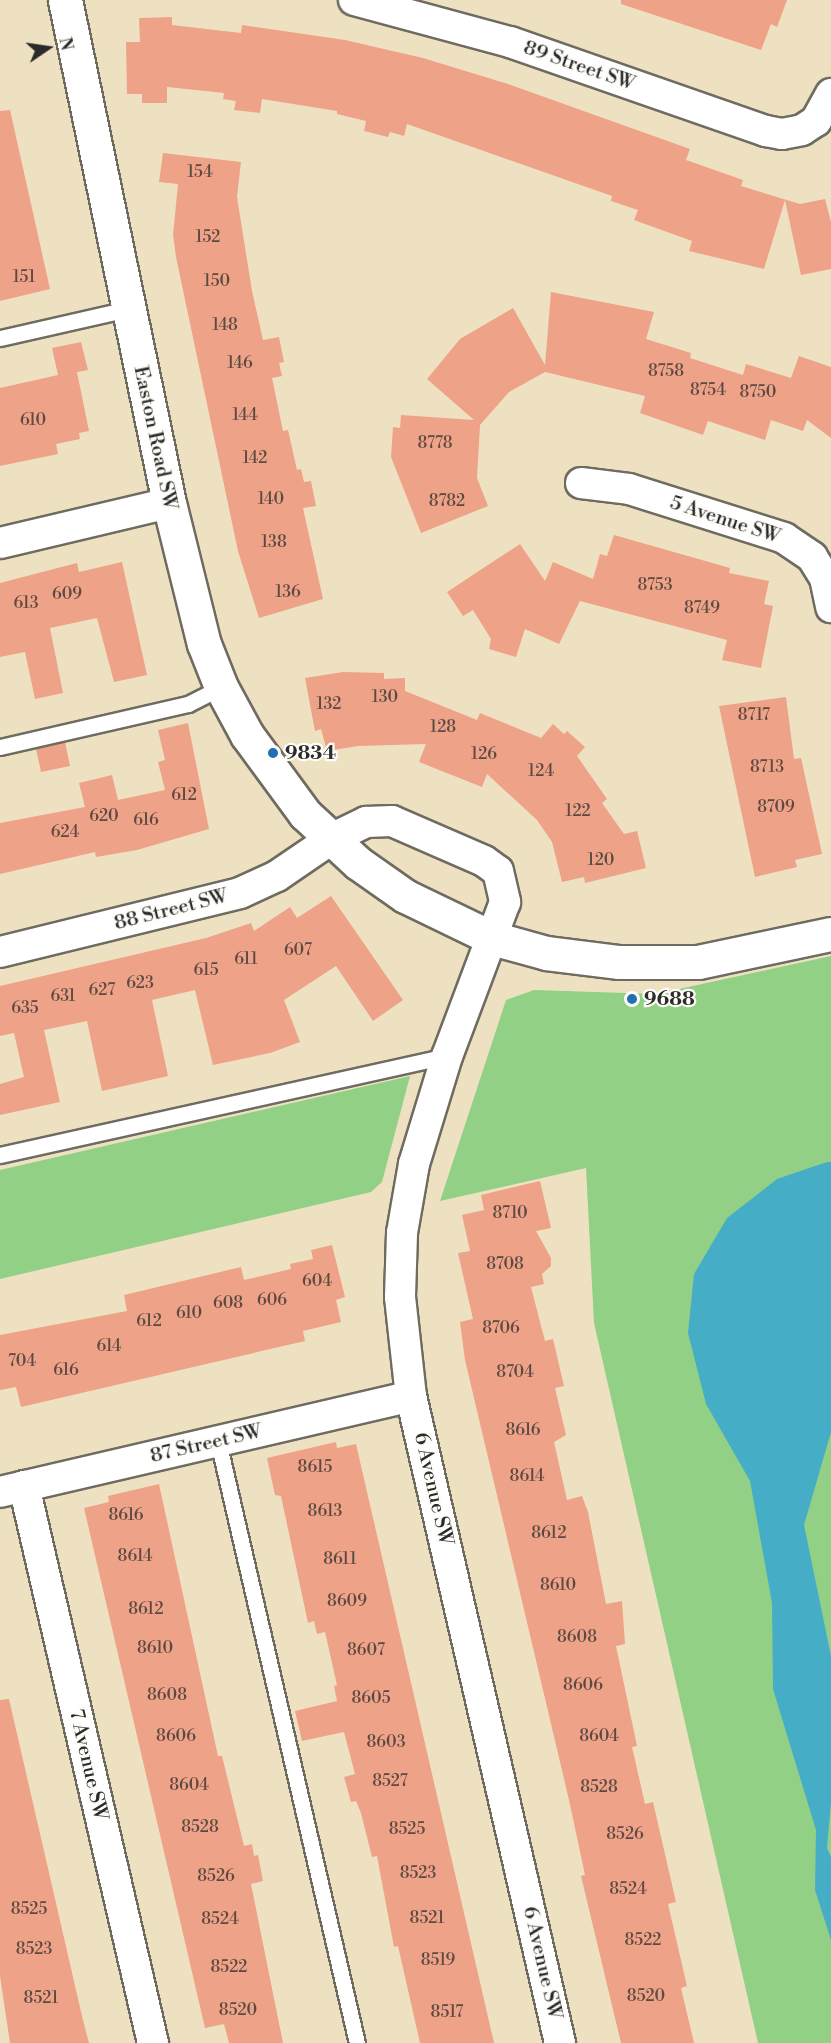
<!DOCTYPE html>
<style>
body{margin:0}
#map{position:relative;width:831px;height:2043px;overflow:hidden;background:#eee1c2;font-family:"Libre Bodoni",serif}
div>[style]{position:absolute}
.green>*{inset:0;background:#92d085}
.water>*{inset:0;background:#46adc6}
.building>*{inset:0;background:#eea287}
.roads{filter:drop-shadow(2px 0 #6f6b60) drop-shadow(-2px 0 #6f6b60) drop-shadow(0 2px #6f6b60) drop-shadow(0 -2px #6f6b60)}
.service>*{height:15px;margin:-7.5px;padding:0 7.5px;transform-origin:7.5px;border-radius:7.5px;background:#fff}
.minor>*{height:30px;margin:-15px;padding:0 15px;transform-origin:15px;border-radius:15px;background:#fff}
.tertiary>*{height:33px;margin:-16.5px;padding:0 16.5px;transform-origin:16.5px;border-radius:16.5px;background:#fff}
.dots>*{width:16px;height:16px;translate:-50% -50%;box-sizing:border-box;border:3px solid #fdfcf7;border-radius:50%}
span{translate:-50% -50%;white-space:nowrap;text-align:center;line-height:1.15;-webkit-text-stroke:4.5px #fdfcf7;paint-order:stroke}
.number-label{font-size:16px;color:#5c4942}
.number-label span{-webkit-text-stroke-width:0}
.street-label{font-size:20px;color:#2b2b2b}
.poi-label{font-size:20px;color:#2b2b2b;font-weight:700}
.left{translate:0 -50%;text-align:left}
.north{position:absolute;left:18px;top:18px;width:60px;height:60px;-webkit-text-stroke:4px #fdfcf7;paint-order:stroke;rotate:77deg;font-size:16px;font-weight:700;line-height:24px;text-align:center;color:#2b2b2b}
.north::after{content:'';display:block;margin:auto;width:21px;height:27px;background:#2b2b2b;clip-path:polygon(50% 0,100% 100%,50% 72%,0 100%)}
</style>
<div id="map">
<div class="green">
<i style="clip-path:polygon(831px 956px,831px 2043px,758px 2043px,594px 1323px,586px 1168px,440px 1201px,506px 1000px,534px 990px,656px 994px)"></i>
<i style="clip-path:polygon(410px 1076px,382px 1182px,371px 1192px,0 1279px,0 1170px)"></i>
</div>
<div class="water">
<i style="clip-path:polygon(827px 1162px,831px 1162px,831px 1432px,804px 1525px,831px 1656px,831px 1802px,827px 1848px,831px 1857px,831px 1940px,815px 1890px,816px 1830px,773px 1689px,772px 1603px,750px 1481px,706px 1404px,688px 1333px,694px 1274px,727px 1218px,777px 1179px)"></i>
</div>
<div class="building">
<i style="clip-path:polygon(621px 0,787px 0,777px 27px,771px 24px,761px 50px,621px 4px)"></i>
<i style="clip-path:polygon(172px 17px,172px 25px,241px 33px,242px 25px,345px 40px,423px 58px,508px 84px,690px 149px,686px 160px,743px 180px,741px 186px,800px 204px,825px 199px,831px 222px,831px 269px,801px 275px,785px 200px,764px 269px,689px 251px,692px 241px,634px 220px,638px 210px,611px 201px,612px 196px,407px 124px,404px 136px,390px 132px,388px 137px,364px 131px,366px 121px,337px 114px,337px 111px,262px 99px,260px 113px,234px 110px,236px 101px,223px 99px,224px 93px,167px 87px,167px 103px,142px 103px,142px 94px,127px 94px,126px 42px,140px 42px,139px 18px)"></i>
<i style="clip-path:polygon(10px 110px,50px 289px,0 301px,0 111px)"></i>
<i style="clip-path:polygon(163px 153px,241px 162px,237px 197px,252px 291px,263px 340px,279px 337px,284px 362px,279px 363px,282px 376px,272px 378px,283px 431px,288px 430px,297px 470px,301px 469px,304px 482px,311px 481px,316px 506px,303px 508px,323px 599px,259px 618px,238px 551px,176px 257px,173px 235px,178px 184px,159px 182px)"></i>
<i style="clip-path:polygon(551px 292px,654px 312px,646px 339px,691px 353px,690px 358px,743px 375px,746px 364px,791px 378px,799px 356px,831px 367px,831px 438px,807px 420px,803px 431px,771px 420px,765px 440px,708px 421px,703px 435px,640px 413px,645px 396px,545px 372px,509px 392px,480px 425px,477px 478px,488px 506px,421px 533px,391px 457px,393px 427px,400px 428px,401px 415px,474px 420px,427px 379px,460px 339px,513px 308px,545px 365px)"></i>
<i style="clip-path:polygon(81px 342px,88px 370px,77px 372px,89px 431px,79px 433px,80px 439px,56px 444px,58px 454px,0 466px,0 388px,58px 375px,52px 348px)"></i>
<i style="clip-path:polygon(614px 535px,730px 568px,729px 573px,769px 581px,764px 604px,773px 606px,761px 668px,722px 660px,727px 640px,580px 601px,559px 644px,525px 629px,516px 657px,489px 649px,491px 639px,473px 610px,463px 616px,447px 592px,520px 544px,545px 581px,553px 562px,593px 579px,600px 554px,607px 556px)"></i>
<i style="clip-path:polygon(122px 562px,147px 675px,114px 682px,97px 618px,50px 628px,63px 693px,35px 699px,25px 652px,0 657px,0 583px,77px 563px,79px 572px)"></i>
<i style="clip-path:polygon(343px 672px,384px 673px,384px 679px,405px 678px,405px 691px,477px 720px,480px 713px,541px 738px,553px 724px,564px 734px,567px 731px,585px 747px,577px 756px,607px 799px,602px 803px,624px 834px,637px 831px,646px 868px,585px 883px,584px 877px,562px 882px,552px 842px,537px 820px,487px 774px,482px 787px,419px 762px,426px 744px,358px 746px,327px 751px,321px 729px,315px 731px,305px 678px)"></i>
<i style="clip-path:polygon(786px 697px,794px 759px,801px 758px,822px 854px,795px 860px,797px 867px,755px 877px,719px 706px)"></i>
<i style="clip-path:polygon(188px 723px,209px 829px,137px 850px,96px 857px,95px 852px,0 874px,0 823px,85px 807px,79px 783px,112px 775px,118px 800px,165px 790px,158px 762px,165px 760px,158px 730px)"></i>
<i style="clip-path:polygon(65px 742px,70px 766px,41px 772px,36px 749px)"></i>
<i style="clip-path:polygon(331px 896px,403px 1000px,373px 1021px,336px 966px,284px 1000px,300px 1042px,270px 1053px,213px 1065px,195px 990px,152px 1000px,168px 1076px,102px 1091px,87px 1021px,44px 1030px,60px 1102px,0 1115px,0 1084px,24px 1077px,14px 1033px,0 1036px,0 986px,206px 938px,251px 923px,254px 931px,290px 907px,297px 918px)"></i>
<i style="clip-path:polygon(540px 1181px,551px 1228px,536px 1231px,551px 1258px,551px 1266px,542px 1274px,544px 1284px,531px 1287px,545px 1341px,553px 1339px,564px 1386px,555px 1388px,566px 1435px,554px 1442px,567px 1500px,582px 1496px,588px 1512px,606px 1604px,622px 1601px,625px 1644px,616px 1646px,637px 1746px,632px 1747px,645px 1804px,653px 1802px,676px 1902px,668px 1904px,687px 1986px,681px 1988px,694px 2043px,621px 2043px,581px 1876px,585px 1875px,569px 1800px,465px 1360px,460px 1322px,473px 1319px,458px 1253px,470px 1251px,462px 1215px,484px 1210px,481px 1195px)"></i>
<i style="clip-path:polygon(332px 1245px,345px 1297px,336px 1300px,341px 1322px,303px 1331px,305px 1341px,21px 1407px,16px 1387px,0 1390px,0 1335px,127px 1311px,124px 1295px,241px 1267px,244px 1280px,291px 1269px,290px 1264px,313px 1259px,311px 1250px)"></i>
<i style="clip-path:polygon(336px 1442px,337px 1448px,356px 1444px,494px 2043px,420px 2043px,398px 1946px,394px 1947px,377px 1856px,372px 1857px,361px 1813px,356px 1801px,351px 1802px,344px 1777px,355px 1774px,344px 1732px,302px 1741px,295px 1711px,337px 1701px,334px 1686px,337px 1685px,325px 1632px,317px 1634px,314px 1621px,308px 1623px,281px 1496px,275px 1495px,267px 1458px)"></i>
<i style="clip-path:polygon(159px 1484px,218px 1756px,222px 1756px,244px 1846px,252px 1844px,254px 1856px,258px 1855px,263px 1881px,251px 1884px,283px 2043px,229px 2043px,224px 2024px,205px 2028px,84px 1508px,109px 1502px,108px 1496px)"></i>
<i style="clip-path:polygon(9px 1699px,82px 2016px,89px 2043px,10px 2043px,0 1976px,0 1700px)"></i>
</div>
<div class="roads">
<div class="service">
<i style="left:0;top:338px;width:131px;rotate:-12.8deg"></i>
<i style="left:0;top:747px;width:193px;rotate:-12.9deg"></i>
<i style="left:188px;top:704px;width:37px;rotate:-27deg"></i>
<i style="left:0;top:1155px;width:458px;rotate:-12.5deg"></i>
<i style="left:218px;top:1441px;width:618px;rotate:77deg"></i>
</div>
<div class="minor">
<i style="left:354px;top:0;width:162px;rotate:15.1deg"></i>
<i style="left:510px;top:42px;width:271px;rotate:19.2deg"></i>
<i style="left:766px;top:131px;width:16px;rotate:11deg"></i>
<i style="left:782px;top:134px;width:20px;rotate:-11deg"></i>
<i style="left:802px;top:130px;width:17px;rotate:-33deg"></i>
<i style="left:816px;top:121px;width:31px;rotate:-61deg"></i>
<i style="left:581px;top:483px;width:48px;rotate:7.1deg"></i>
<i style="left:629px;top:489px;width:163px;rotate:17.5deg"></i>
<i style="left:784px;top:538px;width:34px;rotate:34deg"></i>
<i style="left:812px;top:557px;width:25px;rotate:58deg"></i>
<i style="left:825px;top:578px;width:30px;rotate:78deg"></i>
<i style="left:0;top:543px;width:174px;rotate:-13.3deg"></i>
<i style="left:0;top:952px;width:247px;rotate:-13.8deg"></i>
<i style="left:240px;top:893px;width:41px;rotate:-24.7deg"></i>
<i style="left:277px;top:876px;width:65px;rotate:-34.4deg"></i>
<i style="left:331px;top:839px;width:39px;rotate:-26deg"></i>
<i style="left:366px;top:822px;width:26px;rotate:-2deg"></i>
<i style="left:392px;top:821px;width:100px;rotate:23.5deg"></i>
<i style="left:484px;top:861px;width:17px;rotate:36deg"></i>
<i style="left:498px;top:871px;width:32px;rotate:77deg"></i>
<i style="left:505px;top:902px;width:165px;rotate:110.6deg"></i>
<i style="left:447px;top:1056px;width:113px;rotate:107deg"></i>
<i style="left:414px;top:1164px;width:70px;rotate:99.9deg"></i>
<i style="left:402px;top:1233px;width:64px;rotate:91.8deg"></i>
<i style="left:400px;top:1297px;width:100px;rotate:83.7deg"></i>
<i style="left:411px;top:1396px;width:664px;rotate:77.03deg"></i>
<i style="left:24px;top:1486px;width:572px;rotate:76.96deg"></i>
<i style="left:0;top:1492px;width:422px;rotate:-13.1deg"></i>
</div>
<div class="tertiary">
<i style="left:65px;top:0;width:514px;rotate:78.32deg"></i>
<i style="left:169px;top:503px;width:145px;rotate:76.1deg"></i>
<i style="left:204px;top:644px;width:46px;rotate:68.4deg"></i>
<i style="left:221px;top:687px;width:55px;rotate:61.6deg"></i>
<i style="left:247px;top:735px;width:98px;rotate:53.7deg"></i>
<i style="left:305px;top:814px;width:72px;rotate:42.8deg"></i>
<i style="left:358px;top:863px;width:57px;rotate:35.1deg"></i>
<i style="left:405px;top:896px;width:97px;rotate:25.8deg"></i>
<i style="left:492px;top:938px;width:56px;rotate:15.5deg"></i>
<i style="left:546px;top:953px;width:74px;rotate:7deg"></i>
<i style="left:619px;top:962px;width:79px"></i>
<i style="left:698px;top:962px;width:136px;rotate:-11.9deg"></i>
</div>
</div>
<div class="dots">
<i style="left:273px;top:753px;background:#1f6fb2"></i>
<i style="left:632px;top:999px;background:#1f6fb2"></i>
</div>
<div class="number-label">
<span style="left:200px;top:172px">154</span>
<span style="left:208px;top:237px">152</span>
<span style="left:24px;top:277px">151</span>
<span style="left:217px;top:281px">150</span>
<span style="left:225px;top:325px">148</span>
<span style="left:240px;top:363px">146</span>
<span style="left:666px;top:371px">8758</span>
<span style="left:708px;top:390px">8754</span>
<span style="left:758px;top:392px">8750</span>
<span style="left:245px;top:415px">144</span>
<span style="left:33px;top:420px">610</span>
<span style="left:435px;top:443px">8778</span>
<span style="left:255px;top:458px">142</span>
<span style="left:271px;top:499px">140</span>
<span style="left:447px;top:501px">8782</span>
<span style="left:274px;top:542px">138</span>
<span style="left:655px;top:585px">8753</span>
<span style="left:288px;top:592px">136</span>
<span style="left:67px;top:594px">609</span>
<span style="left:26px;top:603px">613</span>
<span style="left:702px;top:608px">8749</span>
<span style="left:385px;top:697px">130</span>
<span style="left:329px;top:704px">132</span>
<span style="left:754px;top:715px">8717</span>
<span style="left:443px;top:727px">128</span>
<span style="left:484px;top:754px">126</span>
<span style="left:767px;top:767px">8713</span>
<span style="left:541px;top:771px">124</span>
<span style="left:184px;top:795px">612</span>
<span style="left:776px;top:807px">8709</span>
<span style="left:578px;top:811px">122</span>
<span style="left:104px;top:816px">620</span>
<span style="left:146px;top:820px">616</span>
<span style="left:65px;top:832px">624</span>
<span style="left:601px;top:860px">120</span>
<span style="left:298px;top:950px">607</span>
<span style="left:246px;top:959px">611</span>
<span style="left:206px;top:970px">615</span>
<span style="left:140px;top:983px">623</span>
<span style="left:102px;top:990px">627</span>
<span style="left:63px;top:996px">631</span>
<span style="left:25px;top:1008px">635</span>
<span style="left:510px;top:1213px">8710</span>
<span style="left:505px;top:1264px">8708</span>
<span style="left:317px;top:1281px">604</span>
<span style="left:272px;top:1300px">606</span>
<span style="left:228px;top:1303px">608</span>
<span style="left:189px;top:1313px">610</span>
<span style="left:149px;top:1321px">612</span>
<span style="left:501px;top:1328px">8706</span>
<span style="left:109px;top:1346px">614</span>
<span style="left:22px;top:1361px">704</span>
<span style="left:66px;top:1370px">616</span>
<span style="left:515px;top:1372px">8704</span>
<span style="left:523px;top:1430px">8616</span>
<span style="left:315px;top:1467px">8615</span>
<span style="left:527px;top:1476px">8614</span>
<span style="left:325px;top:1511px">8613</span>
<span style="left:126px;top:1515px">8616</span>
<span style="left:549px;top:1533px">8612</span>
<span style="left:135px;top:1556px">8614</span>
<span style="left:340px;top:1559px">8611</span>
<span style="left:558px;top:1585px">8610</span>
<span style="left:347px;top:1601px">8609</span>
<span style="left:146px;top:1609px">8612</span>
<span style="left:577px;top:1637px">8608</span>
<span style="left:155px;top:1648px">8610</span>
<span style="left:366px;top:1650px">8607</span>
<span style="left:583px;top:1685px">8606</span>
<span style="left:167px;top:1695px">8608</span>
<span style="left:371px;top:1698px">8605</span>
<span style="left:176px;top:1736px">8606</span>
<span style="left:599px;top:1736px">8604</span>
<span style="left:386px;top:1742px">8603</span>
<span style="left:390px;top:1781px">8527</span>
<span style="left:189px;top:1785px">8604</span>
<span style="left:599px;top:1787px">8528</span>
<span style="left:200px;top:1827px">8528</span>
<span style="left:407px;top:1829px">8525</span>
<span style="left:625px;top:1834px">8526</span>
<span style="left:418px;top:1873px">8523</span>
<span style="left:216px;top:1876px">8526</span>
<span style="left:628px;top:1889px">8524</span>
<span style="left:29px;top:1909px">8525</span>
<span style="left:427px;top:1918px">8521</span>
<span style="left:220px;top:1919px">8524</span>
<span style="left:643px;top:1940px">8522</span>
<span style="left:34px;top:1949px">8523</span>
<span style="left:438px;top:1960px">8519</span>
<span style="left:229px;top:1967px">8522</span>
<span style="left:646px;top:1996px">8520</span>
<span style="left:41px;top:1998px">8521</span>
<span style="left:238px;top:2010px">8520</span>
<span style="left:447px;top:2012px">8517</span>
</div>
<div class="street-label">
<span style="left:579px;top:66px;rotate:19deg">89 Street SW</span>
<span style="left:155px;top:438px;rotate:78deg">Easton Road SW</span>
<span style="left:725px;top:520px;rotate:18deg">5 Avenue SW</span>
<span style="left:171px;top:910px;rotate:-14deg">88 Street SW</span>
<span style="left:206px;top:1444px;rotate:-13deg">87 Street SW</span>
<span style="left:433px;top:1489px;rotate:77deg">6 Avenue SW</span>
<span style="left:88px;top:1765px;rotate:77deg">7 Avenue SW</span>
<span style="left:542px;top:1963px;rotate:77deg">6 Avenue SW</span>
</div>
<div class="poi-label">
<span class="left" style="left:285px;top:753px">9834</span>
<span class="left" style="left:644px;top:999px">9688</span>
</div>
<div class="north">N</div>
</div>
